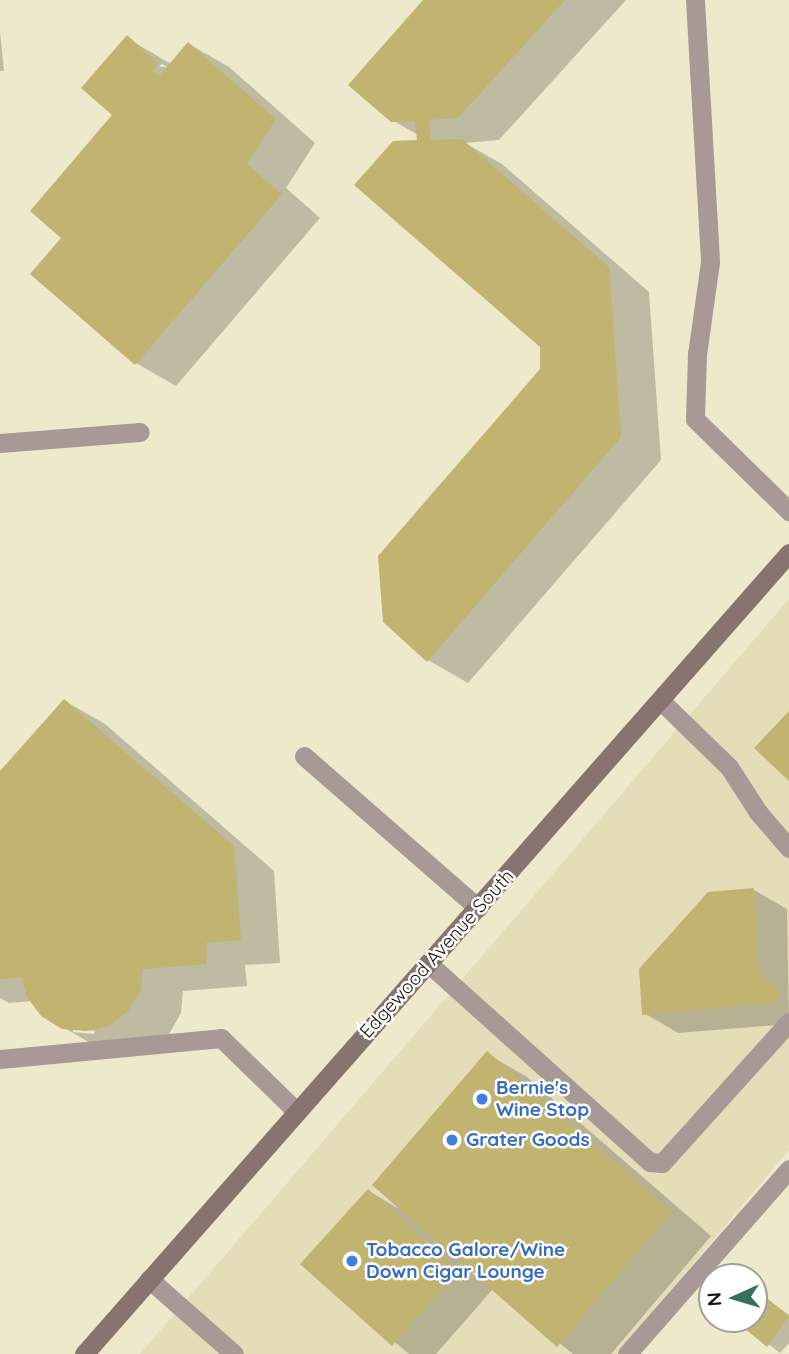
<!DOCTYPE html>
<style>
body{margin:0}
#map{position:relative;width:789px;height:1354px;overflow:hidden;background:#efe9cb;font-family:Quicksand,sans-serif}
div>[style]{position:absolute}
.built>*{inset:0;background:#e5ddb8}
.shadow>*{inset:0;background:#0003}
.building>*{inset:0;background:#c1b370}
.service>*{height:19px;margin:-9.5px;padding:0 9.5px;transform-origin:9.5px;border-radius:9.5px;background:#a89996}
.minor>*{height:19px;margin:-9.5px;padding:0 9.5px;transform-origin:9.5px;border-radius:9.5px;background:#a89996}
.secondary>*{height:19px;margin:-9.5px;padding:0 9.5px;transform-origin:9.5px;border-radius:9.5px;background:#88746f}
.dots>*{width:19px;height:19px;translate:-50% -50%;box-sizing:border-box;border:4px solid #fff;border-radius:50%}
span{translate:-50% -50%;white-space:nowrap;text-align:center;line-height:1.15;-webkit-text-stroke:5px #fff;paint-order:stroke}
.street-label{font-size:19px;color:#151208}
.shop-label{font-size:19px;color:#366cbe;font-weight:700}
.left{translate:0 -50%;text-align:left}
.north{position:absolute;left:698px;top:1263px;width:70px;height:70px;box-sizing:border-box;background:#fff;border:2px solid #a1a09c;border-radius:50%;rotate:266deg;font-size:19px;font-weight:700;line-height:28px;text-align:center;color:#151208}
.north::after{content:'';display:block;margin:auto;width:24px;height:32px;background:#34705b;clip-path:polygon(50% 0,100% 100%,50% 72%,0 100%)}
</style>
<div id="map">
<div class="built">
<i style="clip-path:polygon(789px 599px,789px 1150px,617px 1354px,140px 1354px)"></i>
</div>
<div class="shadow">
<i style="clip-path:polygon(426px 0,626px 0,499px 140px,465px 143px,502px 164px,649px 292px,661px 460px,468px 683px,428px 660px,542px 370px,541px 346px,418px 135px,392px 120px)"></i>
<i style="clip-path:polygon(0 31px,4px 71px,0 71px)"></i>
<i style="clip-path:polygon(evenodd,127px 38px,171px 64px,189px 44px,229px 67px,315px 143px,286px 188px,320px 218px,176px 386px,136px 363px,63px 238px,115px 115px,127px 38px,162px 64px,169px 68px,159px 66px,162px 64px)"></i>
<i style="clip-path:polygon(evenodd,65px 701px,105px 724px,274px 871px,280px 963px,245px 965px,247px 986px,183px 991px,181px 1013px,169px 1034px,104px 1051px,42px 1015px,32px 1001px,9px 1003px,0 998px,0 774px,65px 701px,73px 1028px,95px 1031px,94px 1034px,73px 1032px,73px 1028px)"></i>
<i style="clip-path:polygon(754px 890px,787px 909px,789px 1024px,678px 1033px,644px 1013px)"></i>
<i style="clip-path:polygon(487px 1054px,527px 1077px,711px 1236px,611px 1354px,573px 1354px,493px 1289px,436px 1354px,409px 1354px,303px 1264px,369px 1191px,397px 1208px)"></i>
<i style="clip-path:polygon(757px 1291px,789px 1315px,789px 1343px,780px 1353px,736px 1319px,754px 1319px)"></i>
</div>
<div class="building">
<i style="clip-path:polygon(423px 0,565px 0,458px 118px,429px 120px,431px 140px,462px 139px,609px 267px,621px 437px,427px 662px,383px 622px,378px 556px,540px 369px,540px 347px,354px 185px,393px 141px,417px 140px,415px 121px,391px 122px,348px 85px)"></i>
<i style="clip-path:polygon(127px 35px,159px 64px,153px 71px,159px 76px,188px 42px,276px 119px,247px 164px,282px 194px,135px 365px,30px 274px,61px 238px,30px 211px,112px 115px,81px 88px)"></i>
<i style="clip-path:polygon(64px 699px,234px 846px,241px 940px,206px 943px,207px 964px,143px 969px,141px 990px,128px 1011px,109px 1026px,86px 1031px,62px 1029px,41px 1016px,27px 997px,21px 977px,0 979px,0 771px)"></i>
<i style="clip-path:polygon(789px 711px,789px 781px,754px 748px)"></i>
<i style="clip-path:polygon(754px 888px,758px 971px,782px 994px,773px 1003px,642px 1015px,639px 969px,708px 892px)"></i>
<i style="clip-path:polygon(487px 1051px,672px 1212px,557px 1347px,372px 1185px)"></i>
<i style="clip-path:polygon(368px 1189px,459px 1271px,392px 1346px,300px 1264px)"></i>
<i style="clip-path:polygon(756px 1289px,789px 1317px,767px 1347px,733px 1319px,754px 1319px)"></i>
</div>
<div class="service">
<i style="left:695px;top:0;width:262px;rotate:86.7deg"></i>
<i style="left:710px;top:262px;width:93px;rotate:98deg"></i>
<i style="left:697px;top:354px;width:65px;rotate:91.8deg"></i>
<i style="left:695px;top:419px;width:132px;rotate:44.4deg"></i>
<i style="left:660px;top:700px;width:96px;rotate:44.2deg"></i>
<i style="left:729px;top:767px;width:54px;rotate:57.2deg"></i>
<i style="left:758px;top:812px;width:48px;rotate:49.3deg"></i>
<i style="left:304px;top:756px;width:231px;rotate:41.1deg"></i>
<i style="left:428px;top:963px;width:298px;rotate:41.9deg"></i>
<i style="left:650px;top:1162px;width:12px;rotate:5deg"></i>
<i style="left:662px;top:1163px;width:190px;rotate:-48deg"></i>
<i style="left:0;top:1059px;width:222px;rotate:-5.4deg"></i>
<i style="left:221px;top:1038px;width:106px;rotate:44.2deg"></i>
<i style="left:149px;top:1279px;width:113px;rotate:41.4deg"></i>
<i style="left:627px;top:1354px;width:246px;rotate:-48.8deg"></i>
</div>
<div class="minor">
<i style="left:0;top:443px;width:140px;rotate:-4.5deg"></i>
</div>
<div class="secondary">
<i style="left:84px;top:1354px;width:1067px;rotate:-48.65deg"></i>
</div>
<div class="dots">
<i style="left:482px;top:1099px;background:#3f7fe0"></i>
<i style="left:452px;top:1140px;background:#3f7fe0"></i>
<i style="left:352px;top:1261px;background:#3f7fe0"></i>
</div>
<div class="street-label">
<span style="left:437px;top:954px;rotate:-48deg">Edgewood Avenue South</span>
</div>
<div class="shop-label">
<span class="left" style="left:496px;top:1099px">Bernie's<br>Wine Stop</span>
<span class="left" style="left:466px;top:1140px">Grater Goods</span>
<span class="left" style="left:366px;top:1261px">Tobacco Galore/Wine<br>Down Cigar Lounge</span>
</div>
<div class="north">N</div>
</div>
